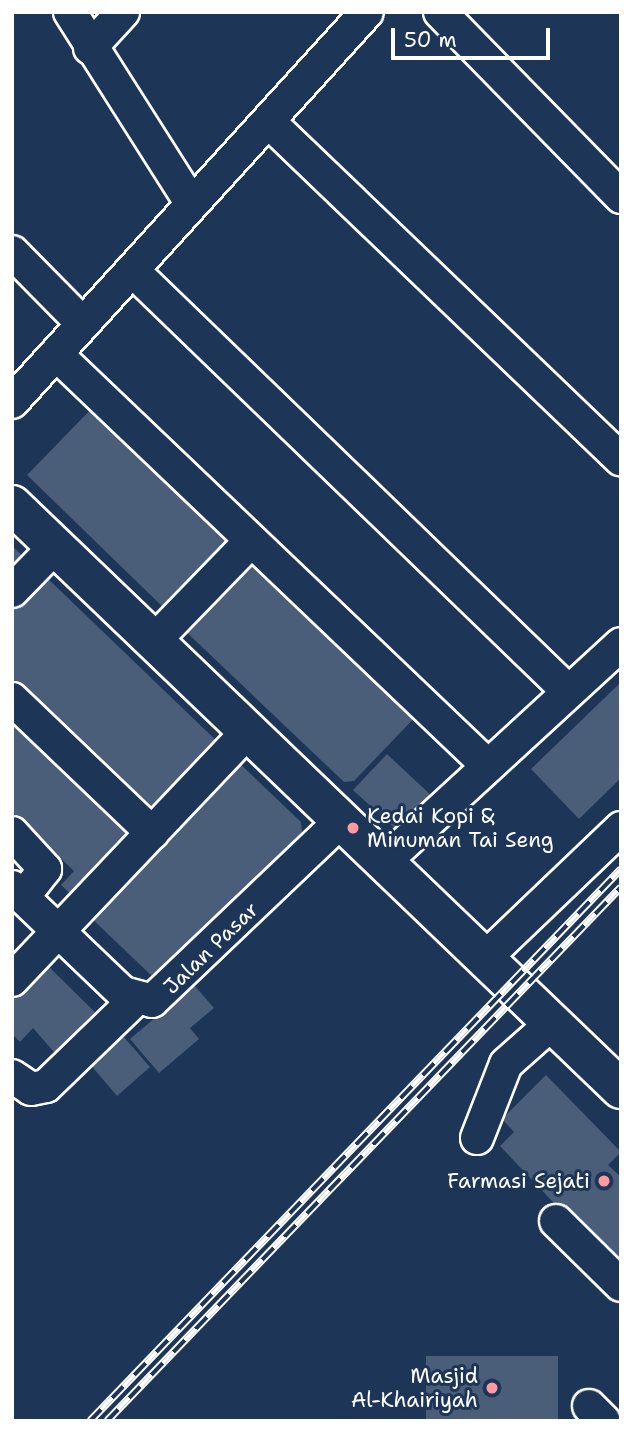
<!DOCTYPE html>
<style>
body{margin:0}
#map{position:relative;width:633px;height:1433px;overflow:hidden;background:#1d3557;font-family:"Shantell Sans",sans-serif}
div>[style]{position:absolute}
.building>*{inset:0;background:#4a5d79}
.roads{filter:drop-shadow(2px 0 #fff) drop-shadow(-2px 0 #fff) drop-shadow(0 2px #fff) drop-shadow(0 -2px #fff)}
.minor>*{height:32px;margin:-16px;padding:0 16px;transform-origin:16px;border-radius:16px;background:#1d3557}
.major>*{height:38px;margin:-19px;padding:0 19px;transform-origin:19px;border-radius:19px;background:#1d3557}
.rail>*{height:8px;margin-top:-4px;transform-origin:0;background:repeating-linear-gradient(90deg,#1d3557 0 16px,#fff 0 32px);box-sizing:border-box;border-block:2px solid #fff}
.dots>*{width:19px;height:19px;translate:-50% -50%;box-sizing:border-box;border:4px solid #1d3557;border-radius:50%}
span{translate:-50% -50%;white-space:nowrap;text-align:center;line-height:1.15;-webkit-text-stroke:6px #1d3557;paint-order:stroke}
.poi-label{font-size:21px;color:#fff}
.left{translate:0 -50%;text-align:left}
.right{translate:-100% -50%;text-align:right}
.street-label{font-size:21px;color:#fff}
.frame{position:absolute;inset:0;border:14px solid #fff;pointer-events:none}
.scale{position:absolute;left:391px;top:28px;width:159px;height:32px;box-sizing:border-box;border:4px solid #fff;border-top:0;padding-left:9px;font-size:21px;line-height:24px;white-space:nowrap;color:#fff;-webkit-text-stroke:5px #1d3557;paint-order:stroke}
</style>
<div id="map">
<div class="building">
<i style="clip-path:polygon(98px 402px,241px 538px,169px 613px,27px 475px)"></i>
<i style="clip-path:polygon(12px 546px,25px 558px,12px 571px)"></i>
<i style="clip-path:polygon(253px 550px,421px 711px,354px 781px,344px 782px,181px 627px)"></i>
<i style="clip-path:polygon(43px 574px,223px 747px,152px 822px,12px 690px,12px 607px)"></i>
<i style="clip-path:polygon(621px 682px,621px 778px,579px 819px,531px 769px)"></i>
<i style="clip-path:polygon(12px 709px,141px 831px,77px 900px,61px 885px,74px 871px,12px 812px)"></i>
<i style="clip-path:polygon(387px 754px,434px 798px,401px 834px,353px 790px)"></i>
<i style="clip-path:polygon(236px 760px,301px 822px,302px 832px,163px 977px,154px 978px,88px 915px)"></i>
<i style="clip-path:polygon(44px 962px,100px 1017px,60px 1059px,33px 1028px,20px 1042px,12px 1034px,12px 994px)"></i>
<i style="clip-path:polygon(194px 985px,214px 1008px,190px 1028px,199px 1039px,159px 1073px,130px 1039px)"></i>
<i style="clip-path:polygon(116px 1028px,150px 1067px,117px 1096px,83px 1056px)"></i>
<i style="clip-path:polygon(546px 1075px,621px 1152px,608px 1165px,621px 1177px,621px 1274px,500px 1146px,514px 1132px,502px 1119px)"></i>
<i style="clip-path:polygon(426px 1356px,558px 1356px,558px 1421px,426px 1421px)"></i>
</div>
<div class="roads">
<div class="minor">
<i style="left:70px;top:12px;width:227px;rotate:57.6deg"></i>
<i style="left:440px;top:12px;width:259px;rotate:45.6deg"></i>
<i style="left:90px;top:48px;width:49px;rotate:-47.5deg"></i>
<i style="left:268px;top:121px;width:489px;rotate:43.8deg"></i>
<i style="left:12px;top:252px;width:101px;rotate:45.4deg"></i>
<i style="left:132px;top:270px;width:607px;rotate:44deg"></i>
<i style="left:56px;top:354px;width:597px;rotate:43.64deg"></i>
<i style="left:12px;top:402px;width:527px;rotate:-47.69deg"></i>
<i style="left:12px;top:591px;width:62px;rotate:-45.7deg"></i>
<i style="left:153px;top:642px;width:141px;rotate:-45.9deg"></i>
<i style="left:12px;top:699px;width:194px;rotate:43.7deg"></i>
<i style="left:12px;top:833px;width:49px;rotate:47.5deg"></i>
<i style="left:45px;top:869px;width:36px;rotate:128deg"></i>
<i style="left:383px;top:863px;width:323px;rotate:-42.6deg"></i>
<i style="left:12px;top:887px;width:153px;rotate:43.7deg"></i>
<i style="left:123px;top:993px;width:30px;rotate:15deg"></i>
<i style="left:152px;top:1001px;width:260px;rotate:-43.6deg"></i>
<i style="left:483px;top:960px;width:191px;rotate:-43.7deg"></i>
<i style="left:12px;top:980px;width:342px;rotate:-46.5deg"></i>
<i style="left:12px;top:1076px;width:23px;rotate:34deg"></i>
<i style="left:31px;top:1089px;width:15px;rotate:-11deg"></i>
<i style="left:46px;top:1086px;width:124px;rotate:-44deg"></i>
<i style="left:477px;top:1138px;width:79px;rotate:-68.6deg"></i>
<i style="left:506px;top:1064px;width:60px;rotate:-41.6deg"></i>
<i style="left:556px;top:1221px;width:91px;rotate:44.6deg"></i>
<i style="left:589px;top:1406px;width:21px;rotate:45deg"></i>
</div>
<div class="major">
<i style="left:12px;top:505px;width:844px;rotate:43.8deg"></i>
</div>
</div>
<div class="rail">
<i style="left:90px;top:1421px;width:766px;rotate:-46.11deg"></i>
<i style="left:107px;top:1421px;width:741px;rotate:-46.09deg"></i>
</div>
<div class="dots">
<i style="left:353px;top:828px;background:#ff9aa2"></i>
<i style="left:604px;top:1181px;background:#ff9aa2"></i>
<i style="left:492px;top:1388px;background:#ff9aa2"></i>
</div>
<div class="poi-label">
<span class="left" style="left:367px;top:828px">Kedai Kopi &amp;<br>Minuman Tai Seng</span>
<span class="right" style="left:590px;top:1181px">Farmasi Sejati</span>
<span class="right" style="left:478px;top:1388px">Masjid<br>Al-Khairiyah</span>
</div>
<div class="street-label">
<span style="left:211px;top:948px;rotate:-44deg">Jalan Pasar</span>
</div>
<div class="frame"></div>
<div class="scale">50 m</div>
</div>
